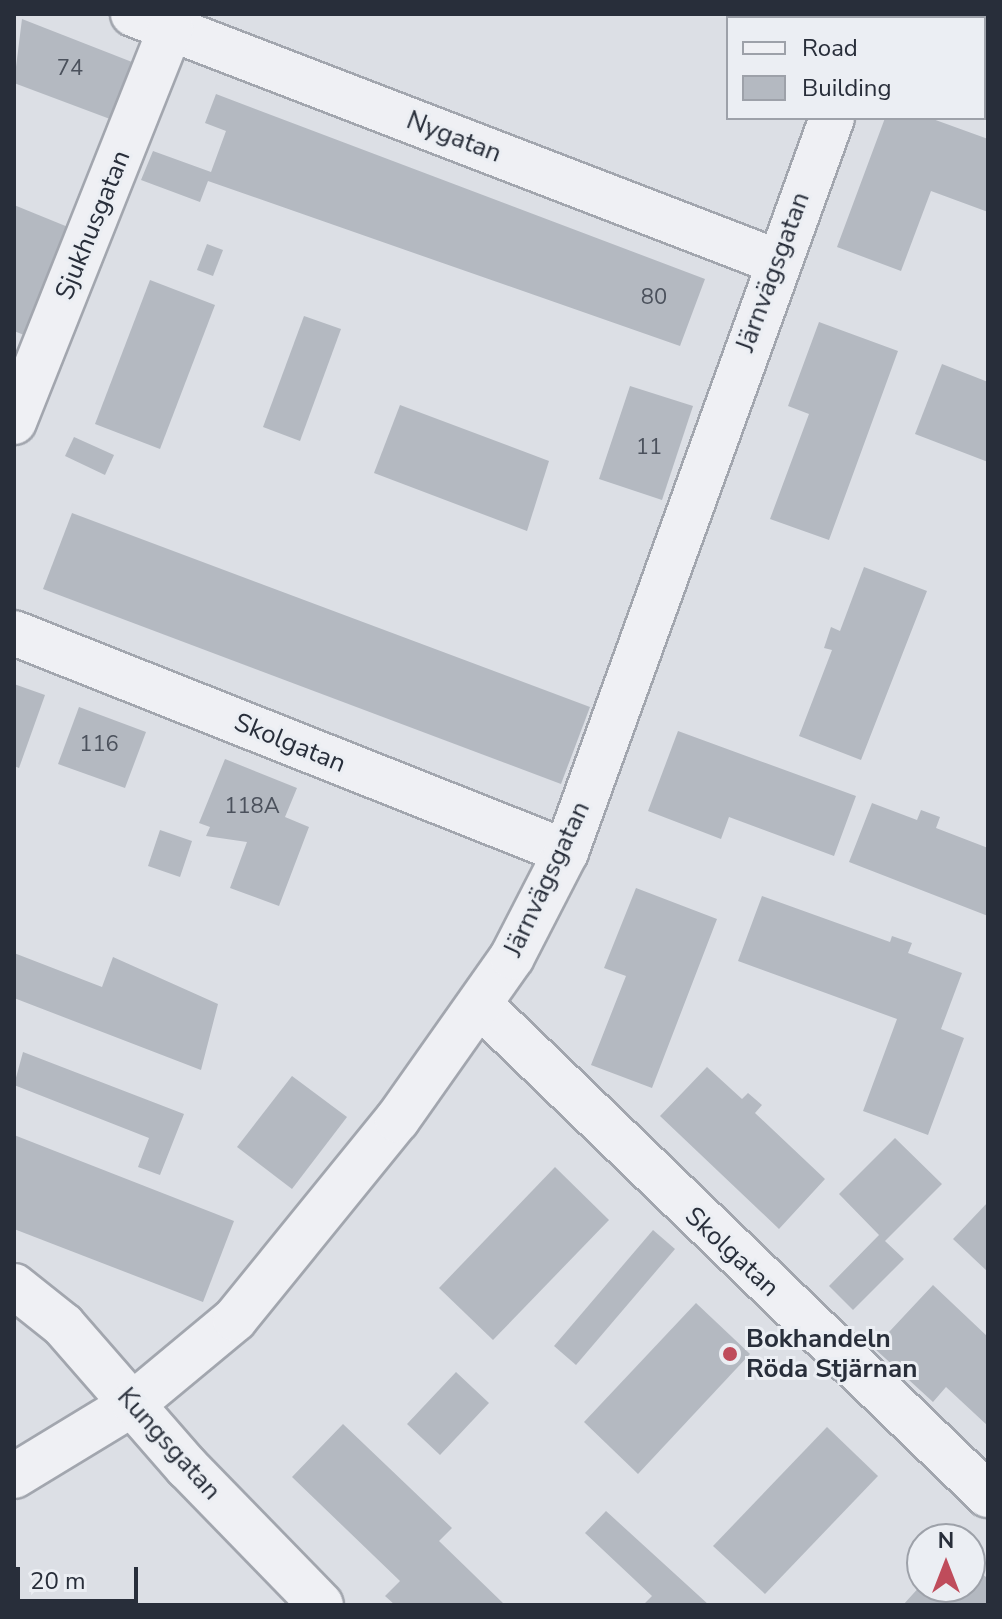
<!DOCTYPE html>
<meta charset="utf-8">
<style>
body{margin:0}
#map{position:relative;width:1002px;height:1619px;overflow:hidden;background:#dcdfe5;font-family:"Nunito Sans",sans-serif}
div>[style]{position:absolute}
.building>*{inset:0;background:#b4b9c1}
.roads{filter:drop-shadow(2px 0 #a2a6ae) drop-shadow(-2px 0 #a2a6ae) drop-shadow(0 2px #a2a6ae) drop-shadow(0 -2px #a2a6ae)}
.minor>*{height:44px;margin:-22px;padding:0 22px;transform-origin:22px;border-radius:22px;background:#eff0f4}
.dots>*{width:22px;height:22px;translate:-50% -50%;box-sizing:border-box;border:4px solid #ebeef3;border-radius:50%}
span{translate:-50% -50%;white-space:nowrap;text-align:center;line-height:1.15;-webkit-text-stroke:6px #ebeef3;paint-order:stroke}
.number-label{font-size:22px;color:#4b515c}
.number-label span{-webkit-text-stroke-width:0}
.street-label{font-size:26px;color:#282e3a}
.poi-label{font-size:26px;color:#282e3a;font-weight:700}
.left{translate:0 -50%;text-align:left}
.frame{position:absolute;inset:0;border:16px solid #282e3a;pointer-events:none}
.legend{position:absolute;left:726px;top:16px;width:260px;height:104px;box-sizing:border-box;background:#ebeef3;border:2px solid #9da1a9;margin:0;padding:10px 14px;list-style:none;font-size:24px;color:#282e3a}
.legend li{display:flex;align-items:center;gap:16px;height:40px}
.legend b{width:40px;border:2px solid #9da1a9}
.north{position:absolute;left:906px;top:1523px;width:80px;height:80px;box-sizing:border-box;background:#ebeef3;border:2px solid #9da1a9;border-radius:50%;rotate:0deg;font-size:22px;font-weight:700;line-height:32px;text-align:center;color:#282e3a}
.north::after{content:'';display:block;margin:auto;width:28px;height:36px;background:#bf4c5b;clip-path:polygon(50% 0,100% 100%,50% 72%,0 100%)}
.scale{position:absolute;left:16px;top:1567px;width:122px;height:36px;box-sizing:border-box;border:4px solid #282e3a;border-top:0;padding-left:10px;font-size:24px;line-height:28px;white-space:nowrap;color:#282e3a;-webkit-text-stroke:6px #ebeef3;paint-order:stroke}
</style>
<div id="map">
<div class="building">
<i style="clip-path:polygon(22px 19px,132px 62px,110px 119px,14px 83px)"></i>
<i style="clip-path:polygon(216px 94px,705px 279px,680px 346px,208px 181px,200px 202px,141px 180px,153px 151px,211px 172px,226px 131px,205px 123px)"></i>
<i style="clip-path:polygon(885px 118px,930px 118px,988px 139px,988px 212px,931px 191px,901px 271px,837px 247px)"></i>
<i style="clip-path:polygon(14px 205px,68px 227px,24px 335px,14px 331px)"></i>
<i style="clip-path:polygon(207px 244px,223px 250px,213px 276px,197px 270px)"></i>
<i style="clip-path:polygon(150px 280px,215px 305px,160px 449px,95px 424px)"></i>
<i style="clip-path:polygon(304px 316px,341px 329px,300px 441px,263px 427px)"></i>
<i style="clip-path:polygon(819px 322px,898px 351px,829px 540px,770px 519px,809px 414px,788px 406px)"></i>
<i style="clip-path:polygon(942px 364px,988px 382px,988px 462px,915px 434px)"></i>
<i style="clip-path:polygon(630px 386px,693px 406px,662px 500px,599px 479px)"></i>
<i style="clip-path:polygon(400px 405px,549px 461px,527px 531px,374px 473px)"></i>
<i style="clip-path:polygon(74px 437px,114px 455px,105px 475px,65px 456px)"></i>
<i style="clip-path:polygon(72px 513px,590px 707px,561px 784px,43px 589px)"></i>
<i style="clip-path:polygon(864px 567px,927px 591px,861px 760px,799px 736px,832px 650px,824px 648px,831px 627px,840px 631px)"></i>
<i style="clip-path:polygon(14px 684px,45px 695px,19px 768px,14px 766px)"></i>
<i style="clip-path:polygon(79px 707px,146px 732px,125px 788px,58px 764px)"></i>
<i style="clip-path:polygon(678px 731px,856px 796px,834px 856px,729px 817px,721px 839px,648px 811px)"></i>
<i style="clip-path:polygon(225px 759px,297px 788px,285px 817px,309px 827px,279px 906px,230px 888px,247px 842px,206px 836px,210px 827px,199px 823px)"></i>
<i style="clip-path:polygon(872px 803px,917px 820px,921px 810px,940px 817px,936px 828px,988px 848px,988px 916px,849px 862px)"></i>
<i style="clip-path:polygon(160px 830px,192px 841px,180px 877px,148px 866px)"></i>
<i style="clip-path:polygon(636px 888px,717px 919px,652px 1088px,591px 1065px,626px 976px,604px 968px)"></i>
<i style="clip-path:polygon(762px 896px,890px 942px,892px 936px,912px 943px,908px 953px,962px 973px,941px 1029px,964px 1038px,928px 1135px,863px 1111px,897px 1019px,738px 961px)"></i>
<i style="clip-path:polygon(14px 953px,102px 987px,113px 957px,218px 1004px,201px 1070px,14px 998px)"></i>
<i style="clip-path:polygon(23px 1052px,184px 1114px,160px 1175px,138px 1167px,149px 1138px,14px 1085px)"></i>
<i style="clip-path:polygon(707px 1067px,742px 1099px,748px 1093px,762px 1105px,755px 1113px,825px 1179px,779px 1229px,660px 1116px)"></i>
<i style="clip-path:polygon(292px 1076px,347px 1117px,292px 1189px,237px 1147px)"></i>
<i style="clip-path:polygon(14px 1135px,234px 1221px,203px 1302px,14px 1229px)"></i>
<i style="clip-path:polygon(895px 1138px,942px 1184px,885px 1241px,904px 1259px,853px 1310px,829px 1286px,879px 1235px,839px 1194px)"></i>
<i style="clip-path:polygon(555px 1167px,609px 1220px,493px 1340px,439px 1288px)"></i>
<i style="clip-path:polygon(988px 1202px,988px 1272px,953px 1239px)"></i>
<i style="clip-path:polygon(653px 1230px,675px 1249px,576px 1365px,554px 1346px)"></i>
<i style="clip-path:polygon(933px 1285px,988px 1337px,988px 1426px,946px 1387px,933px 1402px,874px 1348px)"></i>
<i style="clip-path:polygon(696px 1303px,750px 1354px,638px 1474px,584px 1422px)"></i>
<i style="clip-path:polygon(456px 1372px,489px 1403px,440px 1455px,407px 1424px)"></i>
<i style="clip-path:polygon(343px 1424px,452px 1528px,439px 1541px,505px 1605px,395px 1605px,385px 1596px,400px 1581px,292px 1477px)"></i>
<i style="clip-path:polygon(827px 1427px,878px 1476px,765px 1594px,713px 1546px)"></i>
<i style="clip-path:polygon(606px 1511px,709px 1605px,643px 1605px,652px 1596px,585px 1533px)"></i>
<i style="clip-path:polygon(970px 1562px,988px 1579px,988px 1605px,903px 1605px,922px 1584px,970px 1587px)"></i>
</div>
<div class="roads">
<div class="minor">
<i style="left:133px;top:14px;width:688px;rotate:21.04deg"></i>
<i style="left:879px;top:18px;width:5px;rotate:-53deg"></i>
<i style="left:14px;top:422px;width:424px;rotate:-68.3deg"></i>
<i style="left:14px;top:633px;width:594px;rotate:21.64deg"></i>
<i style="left:480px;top:1005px;width:706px;rotate:43.97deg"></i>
<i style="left:14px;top:1286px;width:63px;rotate:38.5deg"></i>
<i style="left:63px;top:1325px;width:189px;rotate:48.9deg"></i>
<i style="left:187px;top:1467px;width:192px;rotate:45.8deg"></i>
<i style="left:14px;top:1476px;width:140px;rotate:-31.3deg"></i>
<i style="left:134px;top:1403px;width:131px;rotate:-39.7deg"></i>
<i style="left:235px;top:1319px;width:257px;rotate:-50.9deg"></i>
<i style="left:397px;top:1120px;width:199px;rotate:-54.8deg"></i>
<i style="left:512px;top:957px;width:118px;rotate:-62.8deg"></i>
<i style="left:566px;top:852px;width:781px;rotate:-70.08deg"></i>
</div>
</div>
<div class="dots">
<i style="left:730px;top:1354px;background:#bf4c5b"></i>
</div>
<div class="number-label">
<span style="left:70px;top:69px">74</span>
<span style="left:654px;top:298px">80</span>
<span style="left:649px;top:448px">11</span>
<span style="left:99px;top:745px">116</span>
<span style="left:252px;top:807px">118A</span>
</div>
<div class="street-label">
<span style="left:454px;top:137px;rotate:21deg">Nygatan</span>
<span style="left:93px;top:225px;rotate:-68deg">Sjukhusgatan</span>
<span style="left:773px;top:272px;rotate:-70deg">Järnvägsgatan</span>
<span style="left:290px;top:743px;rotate:22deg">Skolgatan</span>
<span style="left:547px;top:879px;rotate:-65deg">Järnvägsgatan</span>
<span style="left:732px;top:1252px;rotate:43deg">Skolgatan</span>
<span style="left:169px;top:1444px;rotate:48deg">Kungsgatan</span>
</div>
<div class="poi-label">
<span class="left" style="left:746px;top:1354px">Bokhandeln<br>Röda Stjärnan</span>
</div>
<div class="frame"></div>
<ul class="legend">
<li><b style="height:10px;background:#eff0f4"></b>Road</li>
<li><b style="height:22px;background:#b4b9c1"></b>Building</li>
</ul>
<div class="north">N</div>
<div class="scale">20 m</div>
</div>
